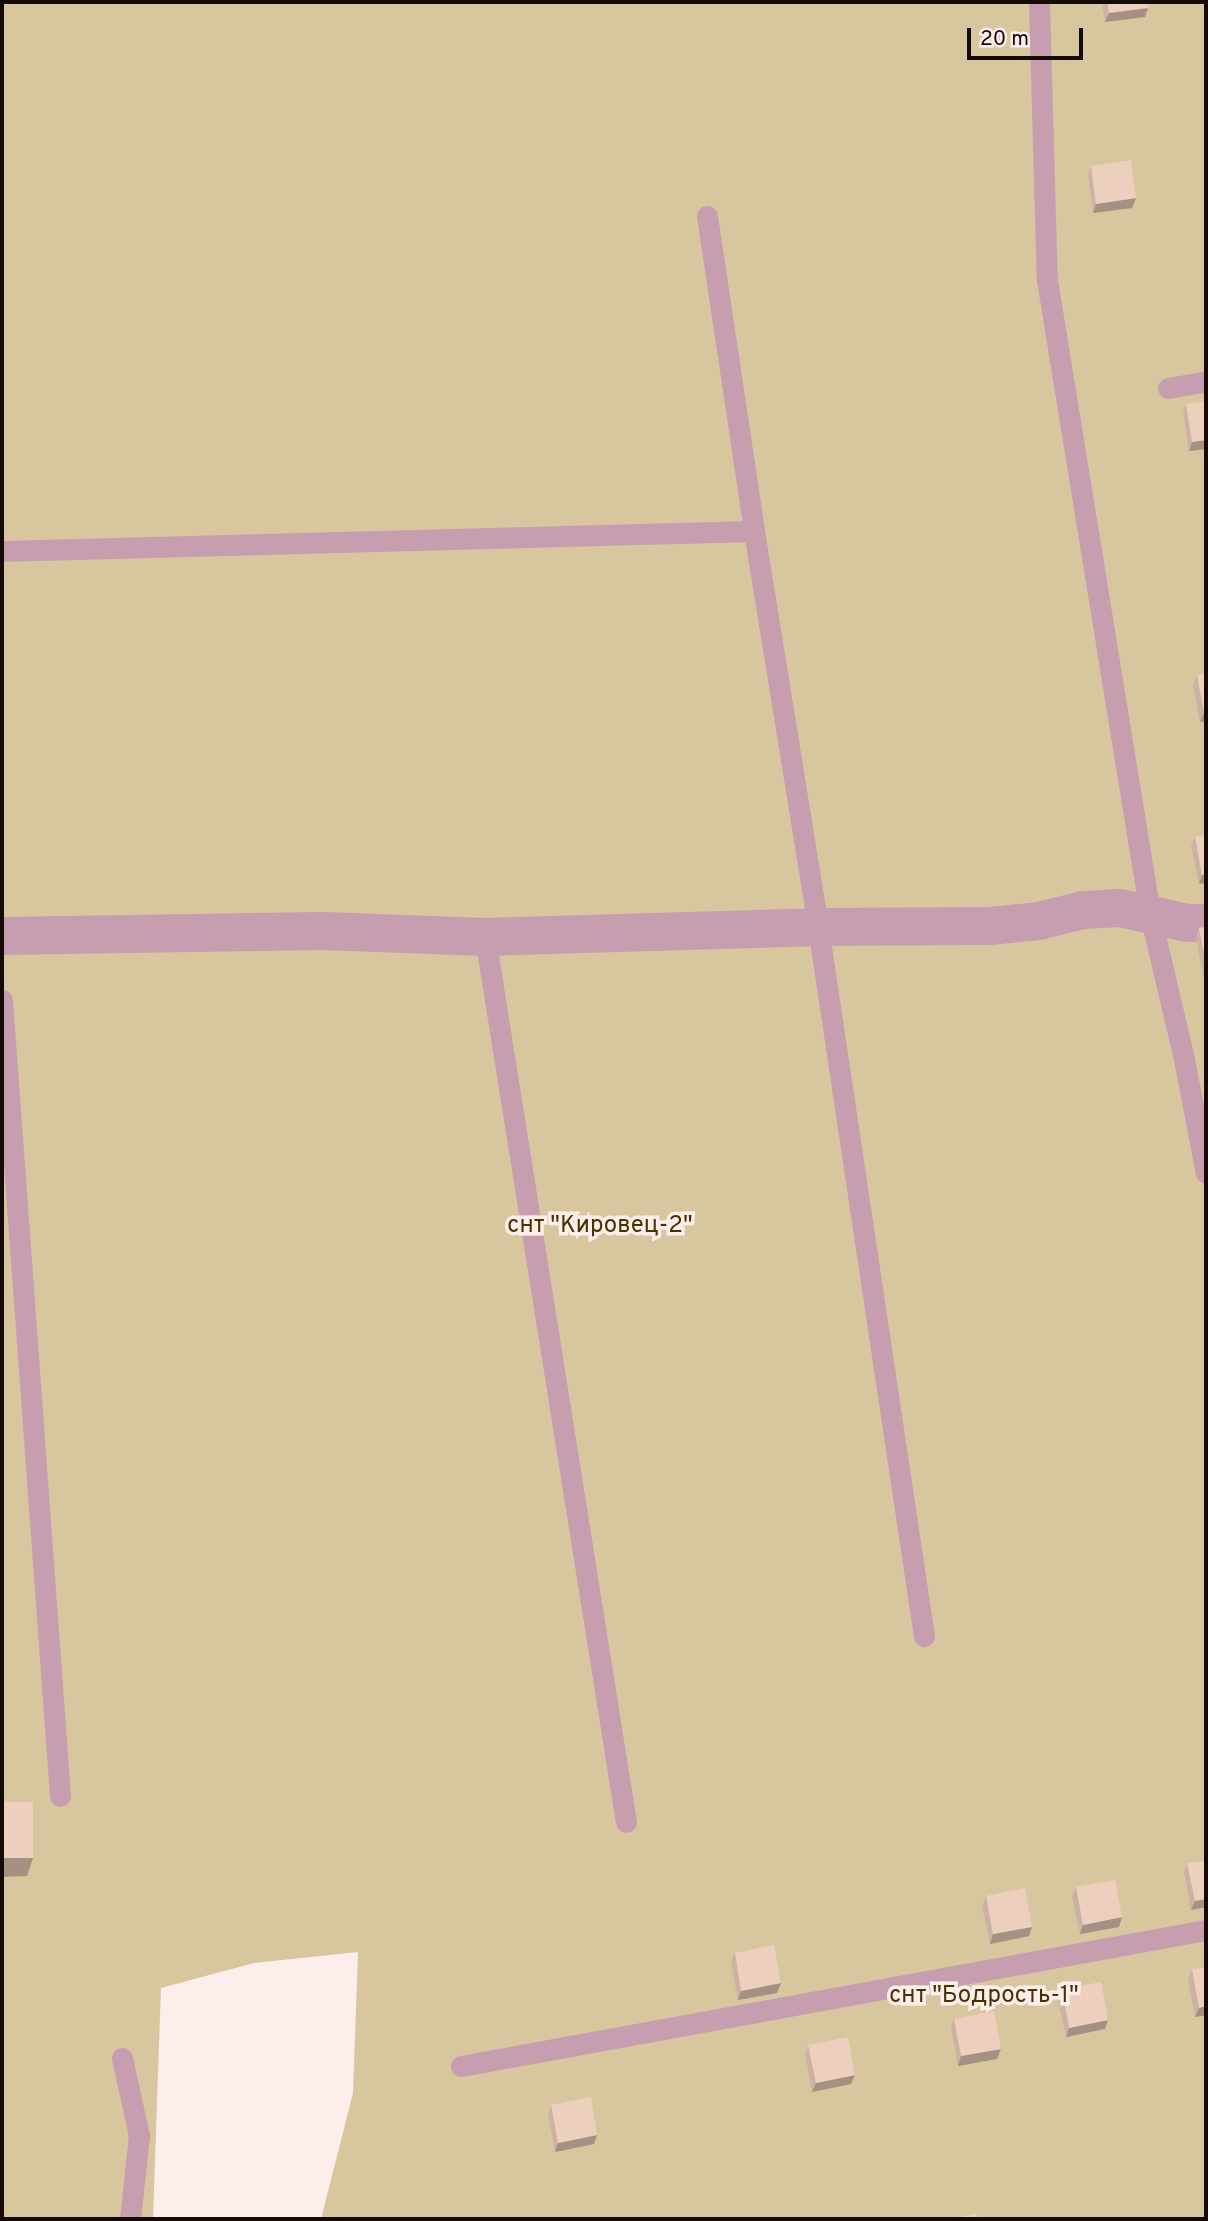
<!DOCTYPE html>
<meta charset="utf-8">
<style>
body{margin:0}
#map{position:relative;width:1208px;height:2221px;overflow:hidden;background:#fdeeec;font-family:Overpass,sans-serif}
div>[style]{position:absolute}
.green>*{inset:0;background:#d8c69f}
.lane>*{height:21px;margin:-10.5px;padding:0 10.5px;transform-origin:10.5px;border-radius:10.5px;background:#c79eaf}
.street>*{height:38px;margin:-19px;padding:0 19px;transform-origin:19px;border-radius:19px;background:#c79eaf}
.wall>*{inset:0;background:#cbb2a2}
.shaded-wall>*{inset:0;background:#a59184}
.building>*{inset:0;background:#eccfbc}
span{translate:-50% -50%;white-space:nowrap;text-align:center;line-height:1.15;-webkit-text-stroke:7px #fdeeec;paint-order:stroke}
.park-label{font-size:24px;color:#463300}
.frame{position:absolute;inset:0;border:4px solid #160a09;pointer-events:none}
.scale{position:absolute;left:967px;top:28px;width:116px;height:32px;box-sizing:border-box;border:4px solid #160a09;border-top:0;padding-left:9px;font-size:21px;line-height:24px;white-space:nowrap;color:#160a09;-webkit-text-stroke:5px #fdeeec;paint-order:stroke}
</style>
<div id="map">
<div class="green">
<i style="clip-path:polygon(2px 2px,1206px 2px,1206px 2219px,321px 2219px,353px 2093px,358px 1952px,254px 1963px,161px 1988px,153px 2219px,2px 2219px)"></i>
</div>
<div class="lane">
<i style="left:1039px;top:2px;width:278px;rotate:88.4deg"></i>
<i style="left:1047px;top:280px;width:642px;rotate:80.77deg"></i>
<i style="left:1150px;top:914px;width:149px;rotate:76.8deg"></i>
<i style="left:1184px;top:1059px;width:116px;rotate:79.1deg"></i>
<i style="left:707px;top:216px;width:318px;rotate:81.5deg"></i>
<i style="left:754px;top:531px;width:401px;rotate:80.8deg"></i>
<i style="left:818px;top:927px;width:717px;rotate:81.5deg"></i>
<i style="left:1168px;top:388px;width:39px;rotate:-10deg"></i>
<i style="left:2px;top:551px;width:752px;rotate:-1.52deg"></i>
<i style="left:485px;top:937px;width:896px;rotate:80.95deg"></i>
<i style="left:2px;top:1000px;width:798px;rotate:85.83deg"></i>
<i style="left:122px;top:2058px;width:79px;rotate:77.6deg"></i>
<i style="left:139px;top:2135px;width:84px;rotate:96.1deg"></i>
<i style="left:461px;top:2066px;width:757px;rotate:-10.35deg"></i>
</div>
<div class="street">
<i style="left:2px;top:936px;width:321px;rotate:-0.9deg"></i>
<i style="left:323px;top:931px;width:162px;rotate:2.1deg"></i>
<i style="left:485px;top:937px;width:333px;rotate:-1.7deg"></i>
<i style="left:818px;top:927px;width:172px;rotate:-0.3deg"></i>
<i style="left:990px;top:926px;width:49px;rotate:-5.8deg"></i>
<i style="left:1039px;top:921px;width:45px;rotate:-14deg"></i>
<i style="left:1083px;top:910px;width:37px;rotate:-3deg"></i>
<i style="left:1120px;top:908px;width:69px;rotate:12.6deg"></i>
<i style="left:1187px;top:923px;width:19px"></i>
</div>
<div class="wall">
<i style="clip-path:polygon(1102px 2px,1147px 2px,1148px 8px,1145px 17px,1105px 22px)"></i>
<i style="clip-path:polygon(1091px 166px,1132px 208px,1093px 213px,1088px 175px)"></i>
<i style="clip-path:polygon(1206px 401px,1206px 449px,1189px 451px,1183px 413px,1186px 404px)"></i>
<i style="clip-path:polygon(1206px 673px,1206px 721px,1200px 722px,1193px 685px,1197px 675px)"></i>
<i style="clip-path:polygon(1195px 837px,1206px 883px,1199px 884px,1191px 846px)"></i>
<i style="clip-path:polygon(1206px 927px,1206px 975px,1203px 976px,1196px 937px,1199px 928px)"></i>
<i style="clip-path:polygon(1206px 1860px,1206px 1907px,1191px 1910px,1184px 1872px,1187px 1863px)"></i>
<i style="clip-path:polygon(1076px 1887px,1119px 1927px,1080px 1934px,1072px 1896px)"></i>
<i style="clip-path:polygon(986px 1896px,1032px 1927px,1029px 1936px,990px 1944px,982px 1906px)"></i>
<i style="clip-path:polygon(735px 1953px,781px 1983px,777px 1993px,738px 2000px,731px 1962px)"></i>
<i style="clip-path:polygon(1206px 1967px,1206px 2015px,1195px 2017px,1188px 1979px,1192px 1969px)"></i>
<i style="clip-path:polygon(1062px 1989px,1105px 2029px,1066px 2037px,1058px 1999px)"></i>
<i style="clip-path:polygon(954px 2019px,1001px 2049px,997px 2059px,958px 2066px,951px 2028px)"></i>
<i style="clip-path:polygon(808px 2045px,851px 2084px,812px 2092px,805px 2054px)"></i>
<i style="clip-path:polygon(551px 2105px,597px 2135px,594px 2144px,555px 2152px,548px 2114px)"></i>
</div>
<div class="shaded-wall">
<i style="clip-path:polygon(1148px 8px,1145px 17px,1105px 22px,1109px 13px)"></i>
<i style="clip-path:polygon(1136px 198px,1132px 208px,1093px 213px,1096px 204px)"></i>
<i style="clip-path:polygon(1206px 440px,1206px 449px,1189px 451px,1192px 442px)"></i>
<i style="clip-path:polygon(1206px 712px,1206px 721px,1200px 722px,1204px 713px)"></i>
<i style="clip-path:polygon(1206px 874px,1206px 883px,1199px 884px,1202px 875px)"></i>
<i style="clip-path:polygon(2px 1858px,33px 1858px,27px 1876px,2px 1877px)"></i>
<i style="clip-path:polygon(1206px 1899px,1206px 1907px,1191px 1910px,1195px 1901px)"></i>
<i style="clip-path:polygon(1122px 1917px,1119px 1927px,1080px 1934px,1083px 1925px)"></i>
<i style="clip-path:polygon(1032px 1927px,1029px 1936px,990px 1944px,993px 1934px)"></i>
<i style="clip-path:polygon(781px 1983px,777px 1993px,738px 2000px,741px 1991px)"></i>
<i style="clip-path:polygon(1206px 2006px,1206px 2015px,1195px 2017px,1199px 2008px)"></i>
<i style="clip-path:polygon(1108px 2020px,1105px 2029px,1066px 2037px,1069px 2028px)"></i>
<i style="clip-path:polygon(1001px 2049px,997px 2059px,958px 2066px,961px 2056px)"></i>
<i style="clip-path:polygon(855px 2075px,851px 2084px,812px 2092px,816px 2083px)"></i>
<i style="clip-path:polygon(597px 2135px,594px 2144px,555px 2152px,558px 2143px)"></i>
</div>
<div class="building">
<i style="clip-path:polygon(1107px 2px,1147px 2px,1148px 8px,1109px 13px)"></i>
<i style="clip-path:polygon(1131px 160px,1136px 198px,1096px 204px,1091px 166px)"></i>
<i style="clip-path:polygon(1206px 401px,1206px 440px,1192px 442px,1186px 404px)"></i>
<i style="clip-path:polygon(1206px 673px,1206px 712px,1204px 713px,1197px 675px)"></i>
<i style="clip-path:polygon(1206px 835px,1206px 874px,1202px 875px,1195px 837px)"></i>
<i style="clip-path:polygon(1206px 927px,1206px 964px,1199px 928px)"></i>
<i style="clip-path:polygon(2px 1802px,33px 1802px,33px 1858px,2px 1858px)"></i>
<i style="clip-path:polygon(1206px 1860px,1206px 1899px,1195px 1901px,1187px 1863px)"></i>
<i style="clip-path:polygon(1115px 1880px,1122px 1917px,1083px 1925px,1076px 1887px)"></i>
<i style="clip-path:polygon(1025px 1888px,1032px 1927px,993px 1934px,986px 1896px)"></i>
<i style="clip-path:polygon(774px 1945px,781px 1983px,741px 1991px,735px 1953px)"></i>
<i style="clip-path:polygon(1206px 1967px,1206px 2006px,1199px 2008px,1192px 1969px)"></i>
<i style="clip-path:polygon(1101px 1982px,1108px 2020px,1069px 2028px,1062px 1989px)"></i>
<i style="clip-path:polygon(994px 2011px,1001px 2049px,961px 2056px,954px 2019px)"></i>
<i style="clip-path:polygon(848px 2037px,855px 2075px,816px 2083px,808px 2045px)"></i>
<i style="clip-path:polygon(591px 2097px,597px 2135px,558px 2143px,551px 2105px)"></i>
<i style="clip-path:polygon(976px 2214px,977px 2219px,950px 2219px)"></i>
</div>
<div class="park-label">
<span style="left:600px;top:1227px">снт "Кировец-2"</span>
<span style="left:984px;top:1997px">снт "Бодрость-1"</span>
</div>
<div class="frame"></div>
<div class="scale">20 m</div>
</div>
